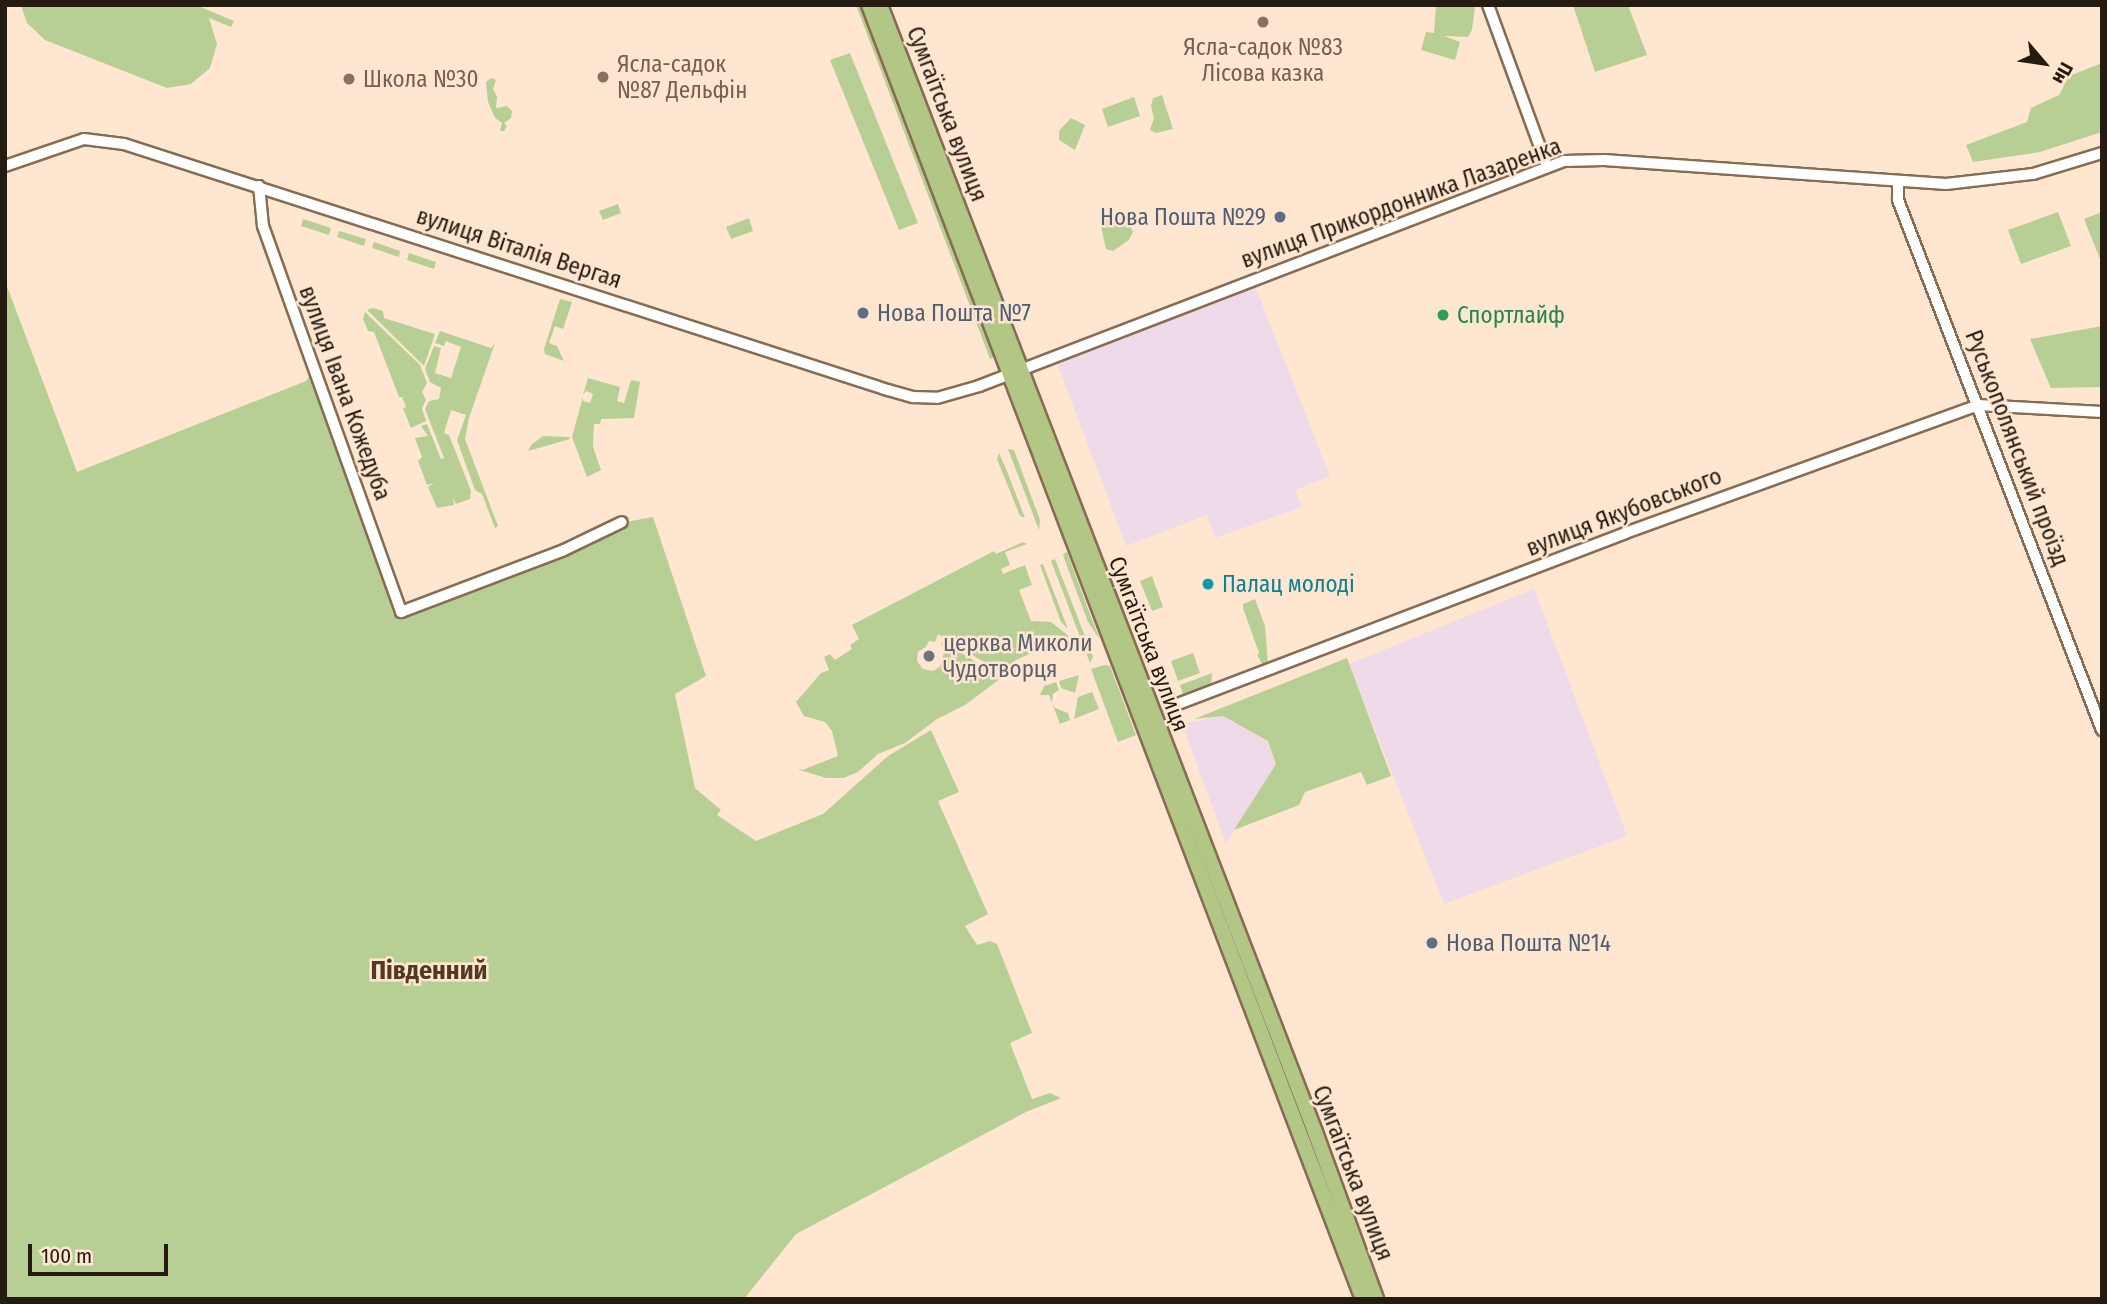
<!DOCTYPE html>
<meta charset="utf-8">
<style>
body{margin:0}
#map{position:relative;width:2107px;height:1304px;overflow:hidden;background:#ffe6d0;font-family:"Fira Sans Condensed",sans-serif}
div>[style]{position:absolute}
.commercial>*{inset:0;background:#efdae9}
.green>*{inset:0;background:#b7cf95}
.roads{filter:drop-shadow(2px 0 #876c53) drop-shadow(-2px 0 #876c53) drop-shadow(0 2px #876c53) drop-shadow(0 -2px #876c53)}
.minor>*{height:10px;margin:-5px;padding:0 5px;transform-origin:5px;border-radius:5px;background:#fff}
.major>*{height:14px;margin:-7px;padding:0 7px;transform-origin:7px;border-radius:7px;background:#b2c686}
.dots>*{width:19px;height:19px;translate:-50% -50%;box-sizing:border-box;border:4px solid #ffe6d0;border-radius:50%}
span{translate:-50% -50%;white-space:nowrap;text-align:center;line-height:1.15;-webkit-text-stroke:5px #ffe6d0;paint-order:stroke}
.education-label{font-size:23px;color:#785e54}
.left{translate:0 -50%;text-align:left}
.street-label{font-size:23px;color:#261b11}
.service-label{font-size:23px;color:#4e5e75}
.right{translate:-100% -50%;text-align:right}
.leisure-label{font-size:23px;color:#27864d}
.culture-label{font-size:23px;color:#0d838f}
.worship-label{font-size:23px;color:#5b616d}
.quarter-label{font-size:26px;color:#523a22;font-weight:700}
.frame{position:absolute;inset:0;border:7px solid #261b11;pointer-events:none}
.north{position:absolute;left:2009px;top:28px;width:70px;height:70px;-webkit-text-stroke:5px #ffe6d0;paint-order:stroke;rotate:119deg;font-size:19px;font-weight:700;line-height:28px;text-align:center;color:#261b11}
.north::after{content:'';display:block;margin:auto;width:24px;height:32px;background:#261b11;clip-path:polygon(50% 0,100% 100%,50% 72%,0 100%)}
.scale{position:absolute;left:28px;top:1244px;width:140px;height:32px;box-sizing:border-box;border:4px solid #261b11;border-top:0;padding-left:9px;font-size:21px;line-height:24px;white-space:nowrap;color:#261b11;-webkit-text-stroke:5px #ffe6d0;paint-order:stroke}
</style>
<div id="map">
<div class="commercial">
<i style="clip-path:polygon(1255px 286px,1330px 476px,1295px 490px,1302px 507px,1215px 538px,1207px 515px,1126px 546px,1057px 363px)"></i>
<i style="clip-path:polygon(1534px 589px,1627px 836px,1444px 904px,1349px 664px)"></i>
<i style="clip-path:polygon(1222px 716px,1268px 741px,1276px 764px,1226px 844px,1182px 724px)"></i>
</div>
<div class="green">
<i style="clip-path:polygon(21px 5px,196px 5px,234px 21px,231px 27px,209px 18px,217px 44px,210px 68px,191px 84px,167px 88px,45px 40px,27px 23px)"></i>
<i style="clip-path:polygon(856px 5px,866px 5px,998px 356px,990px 359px)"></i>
<i style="clip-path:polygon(1436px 5px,1475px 6px,1472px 30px,1468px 37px,1444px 36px,1460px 42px,1455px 60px,1421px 50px,1426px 32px,1434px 33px)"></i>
<i style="clip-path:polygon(1573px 5px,1628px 5px,1647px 55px,1595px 72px)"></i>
<i style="clip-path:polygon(850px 53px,918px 223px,899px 230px,830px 60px)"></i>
<i style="clip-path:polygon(2102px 63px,2102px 132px,2040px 152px,1973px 162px,1966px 145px,2027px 122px,2031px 108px,2059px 95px,2069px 76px)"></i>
<i style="clip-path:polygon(491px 78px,496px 80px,493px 89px,497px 97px,496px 108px,507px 106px,512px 111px,511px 118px,504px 123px,507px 126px,504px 131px,500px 131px,502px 123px,495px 118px,488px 102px,486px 82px)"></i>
<i style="clip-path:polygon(1162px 95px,1173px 129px,1156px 133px,1150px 130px,1154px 118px,1151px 106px,1153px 98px)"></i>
<i style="clip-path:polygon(1134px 97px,1140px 116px,1108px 127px,1102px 109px)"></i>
<i style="clip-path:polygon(1071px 118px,1085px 125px,1075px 150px,1059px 140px,1059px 131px)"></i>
<i style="clip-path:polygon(618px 204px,621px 213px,603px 220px,599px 211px)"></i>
<i style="clip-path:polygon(2058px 212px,2071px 246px,2021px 264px,2008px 230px)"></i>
<i style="clip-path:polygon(2102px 212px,2102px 264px,2084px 219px)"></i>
<i style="clip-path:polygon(1104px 215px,1127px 219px,1133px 232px,1129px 240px,1113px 251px,1106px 249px,1101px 227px,1106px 222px)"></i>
<i style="clip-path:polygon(749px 218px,753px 231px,731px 239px,726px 227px)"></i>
<i style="clip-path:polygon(303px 219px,331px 228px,329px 235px,301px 226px)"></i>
<i style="clip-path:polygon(339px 231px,366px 239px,364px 246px,337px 237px)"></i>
<i style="clip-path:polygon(374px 242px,400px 251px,399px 257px,372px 248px)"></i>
<i style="clip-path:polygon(409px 253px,436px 262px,434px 269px,407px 260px)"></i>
<i style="clip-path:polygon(5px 281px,77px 472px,306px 381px,314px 370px,401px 612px,626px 522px,653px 517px,706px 676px,675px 694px,695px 788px,721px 810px,717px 815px,756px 841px,823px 814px,888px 756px,931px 730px,959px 792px,938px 801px,988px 914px,965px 926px,977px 945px,990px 941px,997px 944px,1032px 1033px,1010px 1043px,1032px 1099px,1050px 1093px,1061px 1098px,1026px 1112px,796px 1234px,744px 1299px,5px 1299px)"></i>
<i style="clip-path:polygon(560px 299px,572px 302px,563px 329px,555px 326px,549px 343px,557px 346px,564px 361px,545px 354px,544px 349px)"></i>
<i style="clip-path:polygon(373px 308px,383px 311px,384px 318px,435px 334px,424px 366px,367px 310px)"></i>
<i style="clip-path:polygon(365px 312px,420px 365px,427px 383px,422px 392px,426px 400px,422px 408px,426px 421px,411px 428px,403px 408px,406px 407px,402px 397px,399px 397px,374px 332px,368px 331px,363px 319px)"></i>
<i style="clip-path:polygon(2102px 326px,2102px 387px,2051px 388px,2030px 339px)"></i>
<i style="clip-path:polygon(440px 331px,491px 348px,495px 343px,469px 418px,465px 439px,498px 526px,495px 528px,482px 494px,475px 490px,457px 440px,466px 415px,451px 410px,444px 433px,449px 435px,471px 491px,470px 499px,456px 504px,453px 498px,454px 505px,437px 508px,428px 487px,434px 483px,427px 485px,418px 461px,422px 457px,415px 438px,428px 436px,421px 426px,427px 424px,441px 459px,444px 458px,425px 409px,429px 401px,439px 399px,441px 388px,430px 382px,425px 369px,434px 346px,441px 348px,435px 373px,451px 378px,461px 347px,446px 341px,444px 346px,435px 343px)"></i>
<i style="clip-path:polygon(588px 378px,620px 387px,617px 401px,624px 403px,631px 380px,640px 382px,634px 418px,601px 419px,600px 424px,594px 424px,593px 447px,601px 470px,587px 477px,572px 437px,583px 397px,583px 401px,590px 403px,593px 394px,586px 391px,583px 395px)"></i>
<i style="clip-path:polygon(543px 436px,569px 437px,570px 439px,528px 451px,532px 444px)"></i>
<i style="clip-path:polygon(1008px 449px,1014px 450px,1040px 520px,1039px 530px)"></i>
<i style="clip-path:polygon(999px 453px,1007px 471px,1025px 518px,1020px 516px,997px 459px)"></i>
<i style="clip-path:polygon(1023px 542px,1027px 544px,1005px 552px,1010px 565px,1001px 569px,1003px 574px,1025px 565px,1032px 585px,1019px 590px,1031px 621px,1051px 622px,1069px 636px,1016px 660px,1000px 672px,938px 634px,935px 642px,929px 641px,925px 649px,918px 651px,917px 661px,923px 669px,933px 671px,940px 667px,945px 649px,941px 645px,943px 641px,1001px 678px,965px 705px,937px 719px,905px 743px,878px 754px,858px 772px,843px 778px,826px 778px,800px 770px,799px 768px,802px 770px,838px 756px,832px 731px,825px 722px,804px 716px,796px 702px,821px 673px,829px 670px,824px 657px,830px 654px,835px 660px,852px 649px,850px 645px,859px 639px,852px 625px,994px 551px,996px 554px)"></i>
<i style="clip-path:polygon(1067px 552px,1085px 601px,1100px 640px,1088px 622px,1064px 558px,1063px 554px)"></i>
<i style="clip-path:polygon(1055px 559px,1093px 657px,1090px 663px,1051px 561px)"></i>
<i style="clip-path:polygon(1043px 564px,1068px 629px,1061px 622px,1040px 565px)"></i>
<i style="clip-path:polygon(1152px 576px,1163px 607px,1152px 611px,1140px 581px)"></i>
<i style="clip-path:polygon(1255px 599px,1265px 626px,1268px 665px,1264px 667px,1257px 655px,1259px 653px,1243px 608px,1243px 604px)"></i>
<i style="clip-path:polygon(1193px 653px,1200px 673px,1178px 681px,1171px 661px)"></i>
<i style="clip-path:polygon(1347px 658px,1391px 776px,1367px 785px,1361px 772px,1305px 792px,1299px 805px,1234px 830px,1276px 764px,1268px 741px,1223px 716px,1194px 719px)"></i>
<i style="clip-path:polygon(1105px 665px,1110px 666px,1136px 735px,1118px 742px,1091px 669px)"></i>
<i style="clip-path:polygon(1212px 673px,1211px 687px,1184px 697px,1180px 685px)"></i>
<i style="clip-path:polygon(1079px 675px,1075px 693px,1061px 688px,1059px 681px)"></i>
<i style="clip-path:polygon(1056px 682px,1059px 690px,1053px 694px,1052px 703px,1055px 708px,1068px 713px,1070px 720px,1060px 724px,1049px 695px,1040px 695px,1044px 686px)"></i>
<i style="clip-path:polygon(1092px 692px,1099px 709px,1074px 719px,1078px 697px)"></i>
</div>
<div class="roads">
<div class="minor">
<i style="left:1488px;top:5px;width:171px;rotate:69.9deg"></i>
<i style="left:5px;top:166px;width:83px;rotate:-18.9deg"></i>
<i style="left:84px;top:139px;width:40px;rotate:7.1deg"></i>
<i style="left:124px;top:144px;width:803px;rotate:17.85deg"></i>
<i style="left:888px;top:390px;width:26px;rotate:16deg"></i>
<i style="left:913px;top:397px;width:24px;rotate:2deg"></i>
<i style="left:937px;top:398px;width:44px;rotate:-15.9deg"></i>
<i style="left:979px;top:386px;width:627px;rotate:-21.04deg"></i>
<i style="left:1564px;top:161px;width:40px;rotate:-1.4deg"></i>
<i style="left:1604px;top:160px;width:343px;rotate:4deg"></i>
<i style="left:1946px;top:184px;width:88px;rotate:-6.6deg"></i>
<i style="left:2033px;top:174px;width:72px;rotate:-16.9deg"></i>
<i style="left:1898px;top:181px;width:19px;rotate:90deg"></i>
<i style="left:1898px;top:200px;width:568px;rotate:68.95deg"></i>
<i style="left:259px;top:186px;width:40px;rotate:84.3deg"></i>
<i style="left:263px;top:226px;width:410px;rotate:70.3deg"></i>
<i style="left:401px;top:612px;width:174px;rotate:-20.8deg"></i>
<i style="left:564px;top:550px;width:64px;rotate:-25.8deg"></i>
<i style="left:1170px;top:707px;width:487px;rotate:-20.9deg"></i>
<i style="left:1625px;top:533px;width:375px;rotate:-19.9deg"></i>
<i style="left:1978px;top:405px;width:124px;rotate:3.2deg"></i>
</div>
<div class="major">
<i style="left:869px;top:5px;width:1385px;rotate:69.11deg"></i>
<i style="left:880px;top:5px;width:1208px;rotate:68.89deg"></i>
<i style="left:1315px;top:1132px;width:178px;rotate:69.9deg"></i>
</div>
</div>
<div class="dots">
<i style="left:1263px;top:22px;background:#8d6e63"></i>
<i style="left:603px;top:77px;background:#8d6e63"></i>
<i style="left:349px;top:79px;background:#8d6e63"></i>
<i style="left:1280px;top:217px;background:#5c6f8a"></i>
<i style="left:863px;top:313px;background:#5c6f8a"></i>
<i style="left:1443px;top:315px;background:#2e9e5b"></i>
<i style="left:1208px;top:584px;background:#0f9aa8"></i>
<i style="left:929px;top:656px;background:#6b7280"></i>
<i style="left:1432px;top:943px;background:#5c6f8a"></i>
</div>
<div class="education-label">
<span style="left:1263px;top:60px">Ясла-садок №83<br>Лісова казка</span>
<span class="left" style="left:617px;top:77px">Ясла-садок<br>№87 Дельфін</span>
<span class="left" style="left:363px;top:79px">Школа №30</span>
</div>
<div class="street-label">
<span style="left:947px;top:114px;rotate:69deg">Сумгаїтська вулиця</span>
<span style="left:1401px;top:203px;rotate:-20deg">вулиця Прикордонника Лазаренка</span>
<span style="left:519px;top:248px;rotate:18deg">вулиця Віталія Вергая</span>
<span style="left:345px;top:393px;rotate:70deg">вулиця Івана Кожедуба</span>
<span style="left:2017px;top:448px;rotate:69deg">Руськополянський проїзд</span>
<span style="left:1624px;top:512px;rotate:-21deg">вулиця Якубовського</span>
<span style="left:1149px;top:644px;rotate:69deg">Сумгаїтська вулиця</span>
<span style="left:1353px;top:1173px;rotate:69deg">Сумгаїтська вулиця</span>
</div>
<div class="service-label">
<span class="right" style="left:1266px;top:217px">Нова Пошта №29</span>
<span class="left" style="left:877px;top:313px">Нова Пошта №7</span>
<span class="left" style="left:1446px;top:943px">Нова Пошта №14</span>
</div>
<div class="leisure-label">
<span class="left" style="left:1457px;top:315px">Спортлайф</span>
</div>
<div class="culture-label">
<span class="left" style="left:1222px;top:584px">Палац молоді</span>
</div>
<div class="worship-label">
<span class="left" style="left:943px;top:656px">церква Миколи<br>Чудотворця</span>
</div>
<div class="quarter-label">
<span style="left:429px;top:971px">Південний</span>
</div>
<div class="frame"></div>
<div class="north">Пн</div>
<div class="scale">100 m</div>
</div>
